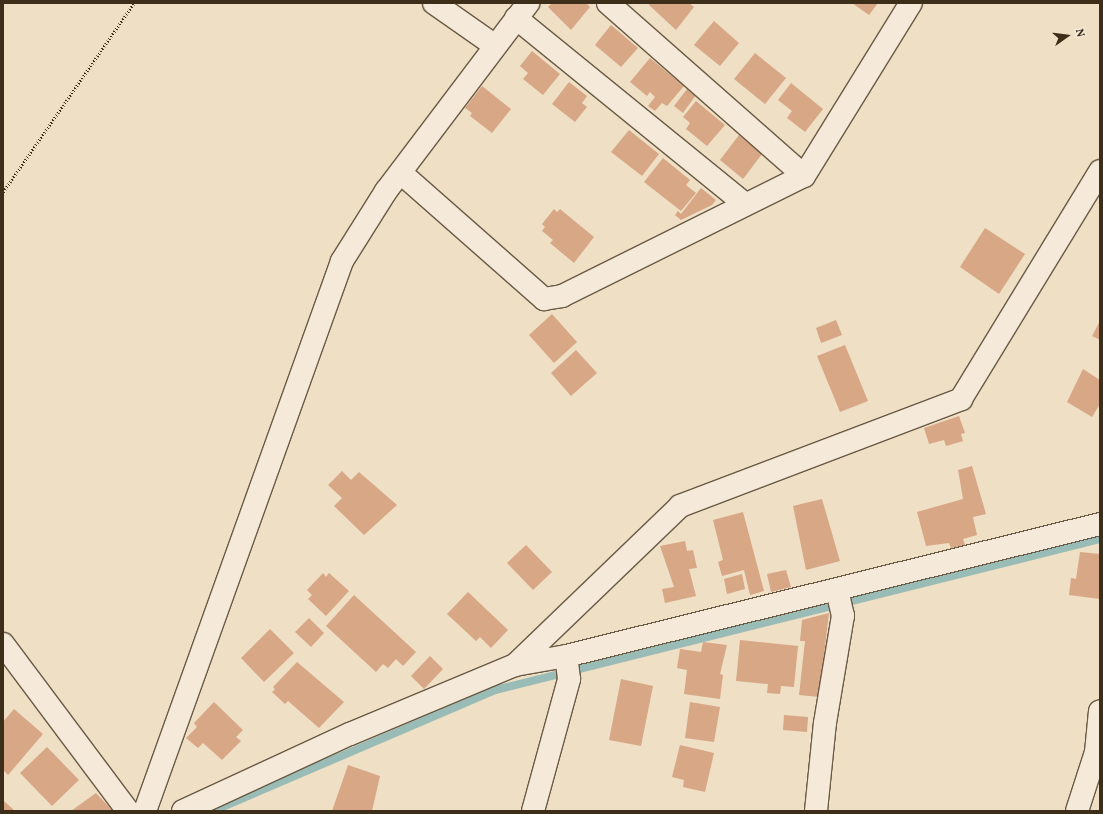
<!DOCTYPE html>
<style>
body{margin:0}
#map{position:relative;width:1103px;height:814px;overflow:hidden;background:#efdfc5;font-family:Vollkorn,serif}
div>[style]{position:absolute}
.stream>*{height:8px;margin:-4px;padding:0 4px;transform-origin:4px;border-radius:4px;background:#9abcb6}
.building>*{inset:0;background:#d7a786}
.path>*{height:2.5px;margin-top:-1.25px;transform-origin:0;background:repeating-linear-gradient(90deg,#3d2e1a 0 1px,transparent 0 3px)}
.roads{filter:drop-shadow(1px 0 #6a5a45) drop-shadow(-1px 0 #6a5a45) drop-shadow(0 1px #6a5a45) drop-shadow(0 -1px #6a5a45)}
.minor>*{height:22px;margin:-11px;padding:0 11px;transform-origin:11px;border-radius:11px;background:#f5ead9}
span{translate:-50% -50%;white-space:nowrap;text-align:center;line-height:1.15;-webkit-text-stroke:3px #f5ead9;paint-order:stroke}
.frame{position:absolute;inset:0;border:4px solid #3d2e1a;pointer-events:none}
.north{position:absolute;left:1047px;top:16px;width:40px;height:40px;-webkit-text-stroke:3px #f5ead9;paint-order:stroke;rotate:76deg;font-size:11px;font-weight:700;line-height:16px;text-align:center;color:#3d2e1a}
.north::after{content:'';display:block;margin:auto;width:14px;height:18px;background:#3d2e1a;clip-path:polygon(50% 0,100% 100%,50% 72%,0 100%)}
</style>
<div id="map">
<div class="stream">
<i style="left:213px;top:811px;width:307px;rotate:-23.2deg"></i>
<i style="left:495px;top:690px;width:624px;rotate:-14.01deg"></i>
</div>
<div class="building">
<i style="clip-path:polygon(552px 3px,586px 3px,590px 7px,571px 30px,548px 7px)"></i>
<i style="clip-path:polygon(650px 3px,689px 3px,694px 7px,676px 30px,649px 5px)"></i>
<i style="clip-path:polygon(852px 3px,878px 3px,869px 15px)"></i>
<i style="clip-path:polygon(714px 21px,739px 43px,720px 66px,694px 45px)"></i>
<i style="clip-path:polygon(611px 25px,638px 48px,621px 67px,595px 45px)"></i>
<i style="clip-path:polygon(532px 51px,560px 74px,543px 95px,523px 79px,528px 73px,520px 66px)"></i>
<i style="clip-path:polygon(755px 53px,786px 78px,765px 104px,734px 79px)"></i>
<i style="clip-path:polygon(650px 58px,684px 86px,667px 106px,662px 103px,655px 111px,648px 106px,655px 97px,650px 92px,647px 96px,630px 82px)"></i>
<i style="clip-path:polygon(569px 82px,587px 96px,582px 103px,587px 107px,575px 122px,552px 104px)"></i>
<i style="clip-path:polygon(791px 83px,823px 109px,805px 132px,787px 118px,792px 111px,778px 100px)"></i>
<i style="clip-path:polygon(482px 86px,511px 109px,492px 133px,470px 116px,472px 113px,465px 108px)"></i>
<i style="clip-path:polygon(687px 89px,696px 95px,683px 113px,674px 106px)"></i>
<i style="clip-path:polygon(696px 101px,725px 125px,707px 146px,686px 129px,690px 123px,683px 117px)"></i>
<i style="clip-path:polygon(629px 130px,659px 154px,642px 176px,611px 152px)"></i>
<i style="clip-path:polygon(739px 135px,762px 154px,743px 179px,720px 160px)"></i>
<i style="clip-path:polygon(663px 158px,690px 180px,686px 185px,696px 193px,681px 211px,644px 182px)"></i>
<i style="clip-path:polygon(701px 188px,716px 200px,712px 205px,681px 220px,675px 215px,678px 211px,681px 214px)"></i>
<i style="clip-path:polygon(554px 209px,557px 212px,560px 209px,594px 237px,574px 263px,550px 243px,553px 240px,542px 231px,545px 227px,542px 224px)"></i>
<i style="clip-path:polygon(985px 228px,1025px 254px,999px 294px,960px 267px)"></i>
<i style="clip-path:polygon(552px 314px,577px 342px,554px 363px,529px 335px)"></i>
<i style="clip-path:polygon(836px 320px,842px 335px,821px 343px,816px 328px)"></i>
<i style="clip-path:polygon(1100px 321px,1100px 340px,1092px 336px)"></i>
<i style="clip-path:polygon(845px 345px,868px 401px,840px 412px,817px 356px)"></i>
<i style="clip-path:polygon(576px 350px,597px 373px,571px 396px,551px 373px)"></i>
<i style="clip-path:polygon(1083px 369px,1100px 380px,1100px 404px,1092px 417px,1067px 402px)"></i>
<i style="clip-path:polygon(959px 416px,965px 433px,961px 434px,963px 441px,946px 446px,944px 440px,929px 444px,924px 428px)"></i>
<i style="clip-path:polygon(972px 466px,986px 514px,973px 517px,977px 535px,963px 539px,965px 545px,951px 548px,949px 543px,926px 546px,917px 512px,963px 499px,958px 470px)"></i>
<i style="clip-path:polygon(342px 471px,351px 480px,359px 472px,397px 505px,364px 535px,334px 506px,342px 498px,328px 485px)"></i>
<i style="clip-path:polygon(822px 499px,840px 561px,806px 570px,793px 506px)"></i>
<i style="clip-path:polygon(743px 512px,764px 591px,750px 595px,744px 570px,722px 576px,718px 562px,723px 560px,713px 520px)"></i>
<i style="clip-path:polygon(685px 541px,687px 551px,693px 550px,697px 568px,689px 569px,696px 596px,665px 603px,662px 589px,674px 587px,660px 546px)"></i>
<i style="clip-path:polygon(526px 545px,552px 572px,533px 590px,507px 563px)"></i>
<i style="clip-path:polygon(1080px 552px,1100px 554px,1100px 599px,1069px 595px,1071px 578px,1076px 579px)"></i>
<i style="clip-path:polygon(786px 570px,791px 587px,771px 592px,767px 574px)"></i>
<i style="clip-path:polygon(323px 573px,326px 577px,329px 573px,349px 591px,326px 616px,308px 599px,312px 595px,307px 590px)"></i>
<i style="clip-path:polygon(742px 574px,745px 589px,727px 594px,724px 579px)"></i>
<i style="clip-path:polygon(468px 592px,508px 630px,491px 648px,480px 637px,476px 641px,447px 614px)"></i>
<i style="clip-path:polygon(354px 595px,416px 652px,403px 666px,396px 659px,388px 668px,383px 664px,376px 672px,326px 626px)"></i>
<i style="clip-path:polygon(829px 613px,819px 697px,799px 695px,805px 641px,800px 641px,802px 620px)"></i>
<i style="clip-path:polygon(309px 618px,324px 633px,311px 647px,295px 632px)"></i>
<i style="clip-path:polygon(270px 629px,294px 653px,264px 682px,241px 658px)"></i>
<i style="clip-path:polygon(740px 640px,798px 646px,794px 687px,781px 686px,780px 694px,767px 693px,768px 684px,736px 681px)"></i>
<i style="clip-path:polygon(703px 642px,727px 645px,720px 674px,723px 675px,720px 699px,684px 694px,687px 670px,677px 668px,680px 649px,701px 652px)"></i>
<i style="clip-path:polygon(430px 656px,443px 669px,424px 689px,411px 676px)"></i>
<i style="clip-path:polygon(297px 662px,344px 702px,319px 728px,288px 701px,285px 704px,272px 692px,275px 689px,273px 687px)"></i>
<i style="clip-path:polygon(621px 679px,653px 686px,641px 746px,609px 740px)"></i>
<i style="clip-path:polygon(214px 702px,243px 730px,236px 737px,241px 741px,222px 760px,203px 743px,198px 748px,186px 738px,197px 727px,194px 723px)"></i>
<i style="clip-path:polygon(690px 702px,720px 707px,714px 742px,685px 738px)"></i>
<i style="clip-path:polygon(14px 709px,43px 734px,8px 775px,3px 770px,3px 722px)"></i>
<i style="clip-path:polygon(784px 715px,808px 717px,807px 732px,783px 730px)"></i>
<i style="clip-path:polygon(680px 745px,714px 753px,705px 792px,683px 787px,684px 780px,672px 777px)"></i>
<i style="clip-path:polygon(47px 747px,79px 780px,52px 806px,20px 773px)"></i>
<i style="clip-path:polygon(348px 765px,380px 776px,372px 811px,332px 811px)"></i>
<i style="clip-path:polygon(96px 793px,113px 811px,71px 811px)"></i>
<i style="clip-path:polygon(3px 800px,15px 811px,3px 811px)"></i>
</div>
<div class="path">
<i style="left:3px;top:192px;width:230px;rotate:-55.3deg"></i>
</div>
<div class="roads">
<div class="minor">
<i style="left:434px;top:3px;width:73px;rotate:35deg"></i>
<i style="left:608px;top:3px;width:261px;rotate:41.4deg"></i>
<i style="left:516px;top:18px;width:295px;rotate:39.1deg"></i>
<i style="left:401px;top:173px;width:191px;rotate:41.4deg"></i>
<i style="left:544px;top:299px;width:18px;rotate:-9deg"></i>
<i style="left:562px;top:296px;width:270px;rotate:-26.4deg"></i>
<i style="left:804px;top:176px;width:203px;rotate:-58.3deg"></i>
<i style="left:3px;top:644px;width:209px;rotate:53.2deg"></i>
<i style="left:515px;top:665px;width:229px;rotate:-43.9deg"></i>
<i style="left:680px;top:506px;width:301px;rotate:-20.8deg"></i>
<i style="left:961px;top:399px;width:267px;rotate:-58.6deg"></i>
<i style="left:145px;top:811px;width:584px;rotate:-70.29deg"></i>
<i style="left:342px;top:261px;width:83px;rotate:-57.8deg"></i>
<i style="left:386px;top:191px;width:236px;rotate:-52.9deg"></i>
<i style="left:183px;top:811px;width:184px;rotate:-24.8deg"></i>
<i style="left:350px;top:734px;width:179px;rotate:-22.7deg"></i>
<i style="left:515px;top:665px;width:52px;rotate:-10deg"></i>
<i style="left:566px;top:656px;width:550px;rotate:-13.88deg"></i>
<i style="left:533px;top:811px;width:137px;rotate:-74.7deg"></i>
<i style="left:569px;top:679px;width:23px;rotate:-97deg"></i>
<i style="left:816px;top:811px;width:88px;rotate:-84.2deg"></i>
<i style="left:825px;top:723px;width:109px;rotate:-80.5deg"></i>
<i style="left:843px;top:616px;width:27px;rotate:-103deg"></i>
<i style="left:1077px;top:811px;width:62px;rotate:-72.1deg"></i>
<i style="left:1096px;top:752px;width:41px;rotate:-84.4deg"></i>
</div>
</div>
<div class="frame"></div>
<div class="north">N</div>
</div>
